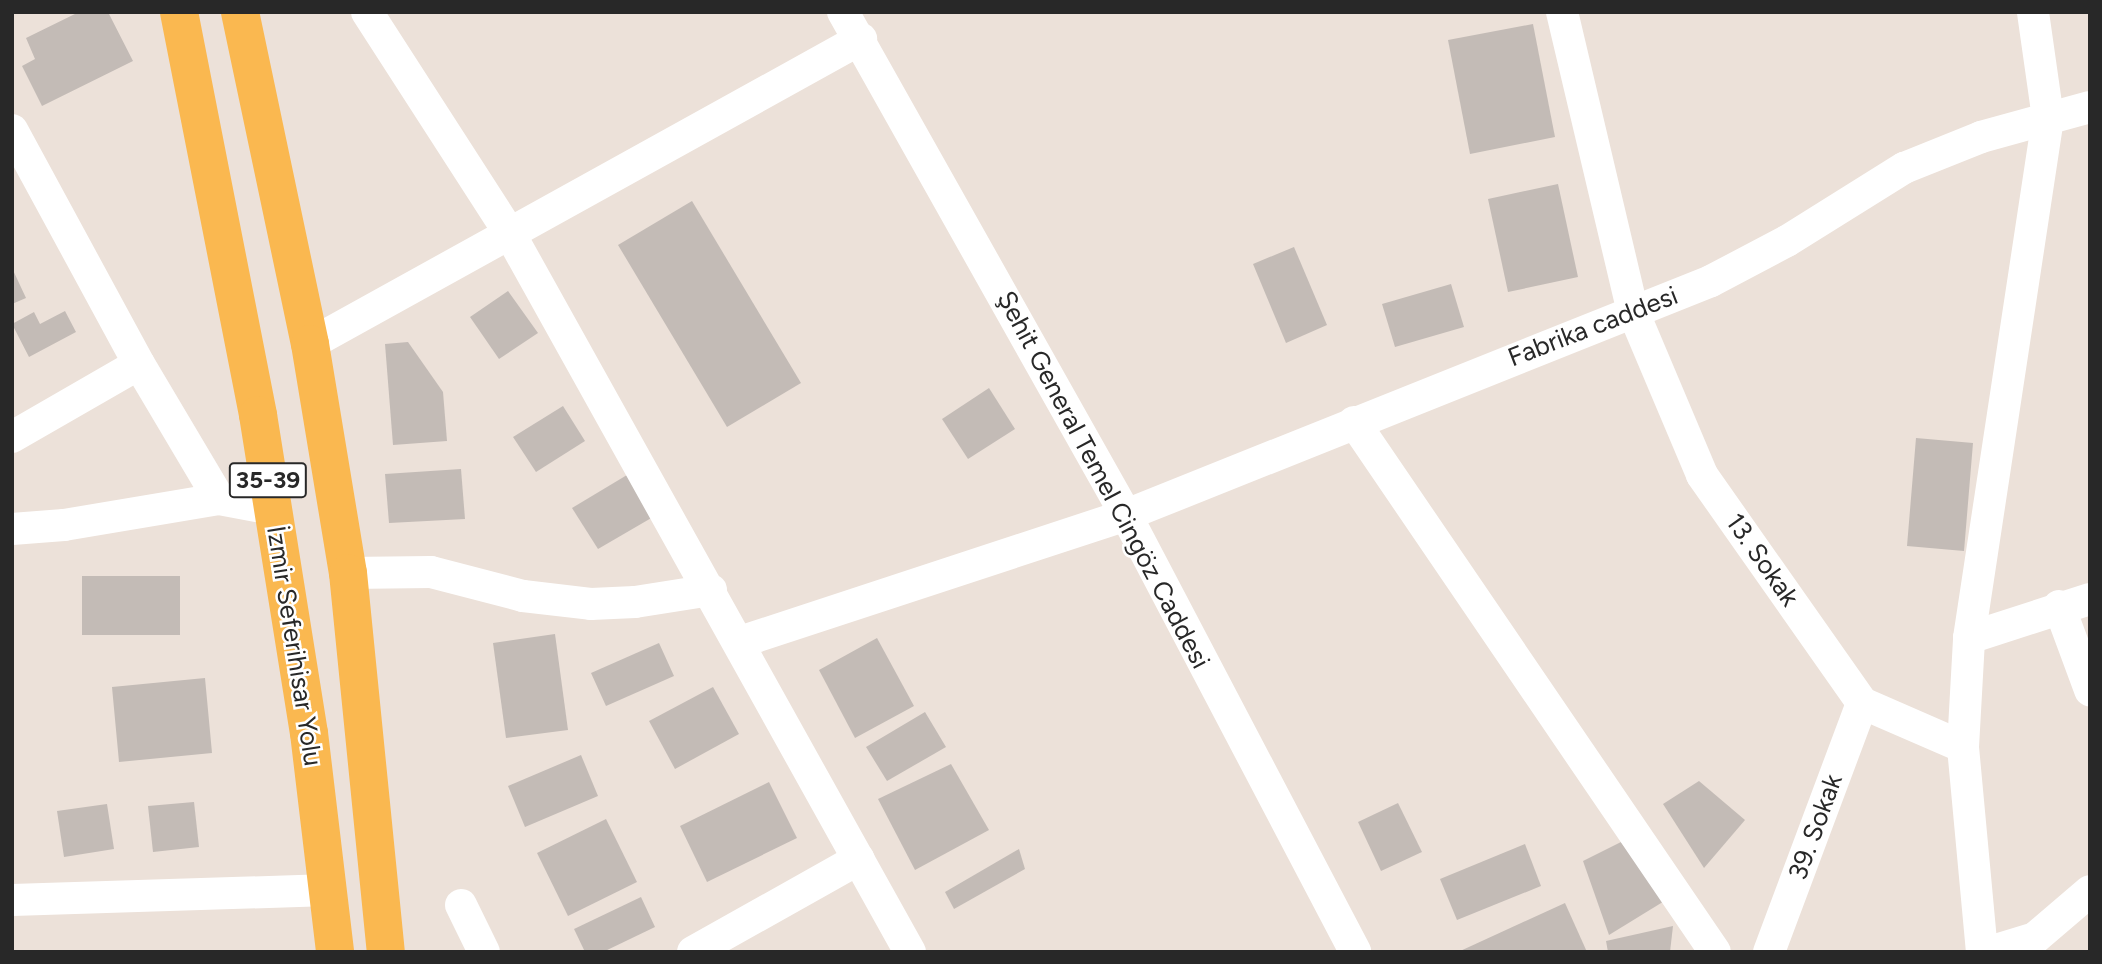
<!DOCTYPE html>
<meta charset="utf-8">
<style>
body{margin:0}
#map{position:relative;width:2102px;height:964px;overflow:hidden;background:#ece1d9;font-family:Figtree,sans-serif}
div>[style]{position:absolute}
.building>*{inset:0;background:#c3bbb6}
.street>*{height:32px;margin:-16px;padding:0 16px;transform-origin:16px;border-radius:16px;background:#fff}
.primary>*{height:38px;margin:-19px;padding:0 19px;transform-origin:19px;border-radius:19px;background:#fab850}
span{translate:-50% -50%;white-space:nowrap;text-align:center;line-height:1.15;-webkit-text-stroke:5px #fff;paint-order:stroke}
.shield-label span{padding:2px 5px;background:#fff;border:2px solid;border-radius:5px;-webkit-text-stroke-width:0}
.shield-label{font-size:24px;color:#282828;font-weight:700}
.street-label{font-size:26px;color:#282828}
.frame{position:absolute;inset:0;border:14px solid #282828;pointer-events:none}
</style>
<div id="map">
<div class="building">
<i style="clip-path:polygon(79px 12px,108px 12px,133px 61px,42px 106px,22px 66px,35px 59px,26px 38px)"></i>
<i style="clip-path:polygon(1533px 24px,1555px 137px,1470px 154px,1448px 40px)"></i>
<i style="clip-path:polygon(1558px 184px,1578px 277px,1508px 292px,1488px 199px)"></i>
<i style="clip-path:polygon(692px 201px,801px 383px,727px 427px,618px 245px)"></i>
<i style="clip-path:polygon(1294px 247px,1327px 325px,1286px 343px,1253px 264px)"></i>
<i style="clip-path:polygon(12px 268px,26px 298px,12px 304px)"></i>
<i style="clip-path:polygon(1451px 284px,1464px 327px,1395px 347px,1382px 304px)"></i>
<i style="clip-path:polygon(508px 291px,538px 333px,499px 359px,470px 317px)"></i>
<i style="clip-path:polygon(65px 311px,76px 332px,29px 357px,12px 324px,34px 312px,40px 324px)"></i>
<i style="clip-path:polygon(408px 342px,443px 392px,447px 441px,393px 445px,385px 344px)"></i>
<i style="clip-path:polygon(989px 388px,1015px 429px,968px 459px,942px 419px)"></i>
<i style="clip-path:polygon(563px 406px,585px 441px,536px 472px,513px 437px)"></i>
<i style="clip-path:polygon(1916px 438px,1973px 443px,1964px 551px,1907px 546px)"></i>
<i style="clip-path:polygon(461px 469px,465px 519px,389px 523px,385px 474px)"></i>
<i style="clip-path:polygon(627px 475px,653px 517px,598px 549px,572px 508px)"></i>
<i style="clip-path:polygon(82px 576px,180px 576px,180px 635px,82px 635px)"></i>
<i style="clip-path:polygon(555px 634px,568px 730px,506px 738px,493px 643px)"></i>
<i style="clip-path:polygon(877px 638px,914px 706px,855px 738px,819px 670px)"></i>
<i style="clip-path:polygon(659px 643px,674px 676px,606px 706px,591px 673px)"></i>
<i style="clip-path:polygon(205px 678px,212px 753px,119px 762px,112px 687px)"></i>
<i style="clip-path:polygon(713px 687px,739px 734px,675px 769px,649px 721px)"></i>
<i style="clip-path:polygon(925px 712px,946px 747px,887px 781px,866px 747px)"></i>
<i style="clip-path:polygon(581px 755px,598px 796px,525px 827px,508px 786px)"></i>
<i style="clip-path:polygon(951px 764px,989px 830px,915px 870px,878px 799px)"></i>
<i style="clip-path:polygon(1699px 781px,1745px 820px,1704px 868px,1663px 804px)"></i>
<i style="clip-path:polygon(769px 782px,797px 838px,707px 882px,680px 826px)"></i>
<i style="clip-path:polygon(194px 802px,199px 847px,153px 852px,148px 806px)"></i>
<i style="clip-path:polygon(1398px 803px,1422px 852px,1381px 871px,1358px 822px)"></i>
<i style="clip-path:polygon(107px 804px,114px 849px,64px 857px,57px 811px)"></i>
<i style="clip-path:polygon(606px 819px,637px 882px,568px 916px,537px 853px)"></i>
<i style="clip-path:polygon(1621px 842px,1666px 900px,1609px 935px,1583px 861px)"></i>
<i style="clip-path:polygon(1525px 844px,1541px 886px,1457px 920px,1440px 879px)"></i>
<i style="clip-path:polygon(1019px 849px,1025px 869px,954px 909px,945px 892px)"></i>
<i style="clip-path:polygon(641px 897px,655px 927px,603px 952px,585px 952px,574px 929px)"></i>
<i style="clip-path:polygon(1565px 903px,1587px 952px,1458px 952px)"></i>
<i style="clip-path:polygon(1673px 926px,1670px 952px,1608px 952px,1606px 941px)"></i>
</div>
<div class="street">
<i style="left:367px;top:12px;width:264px;rotate:57.2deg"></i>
<i style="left:510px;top:234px;width:822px;rotate:60.88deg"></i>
<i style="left:843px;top:12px;width:577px;rotate:60.64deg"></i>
<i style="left:1126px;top:515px;width:493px;rotate:62.3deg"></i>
<i style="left:1562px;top:12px;width:305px;rotate:76.7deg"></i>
<i style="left:1632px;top:309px;width:180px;rotate:67.1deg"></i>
<i style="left:1702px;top:475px;width:279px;rotate:54.9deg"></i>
<i style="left:1862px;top:703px;width:110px;rotate:23.5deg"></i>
<i style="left:12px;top:130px;width:266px;rotate:61.5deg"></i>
<i style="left:310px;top:344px;width:630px;rotate:-28.97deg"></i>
<i style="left:1354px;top:422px;width:641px;rotate:55.74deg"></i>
<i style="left:12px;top:437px;width:146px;rotate:-29.9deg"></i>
<i style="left:139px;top:364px;width:157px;rotate:59.3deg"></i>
<i style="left:219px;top:499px;width:55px;rotate:10.5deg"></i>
<i style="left:12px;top:529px;width:52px;rotate:-4.4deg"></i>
<i style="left:64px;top:525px;width:157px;rotate:-9.5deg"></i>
<i style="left:348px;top:573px;width:83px;rotate:-0.7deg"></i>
<i style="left:431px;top:572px;width:95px;rotate:14.6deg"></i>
<i style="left:523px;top:596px;width:68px;rotate:6.7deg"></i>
<i style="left:591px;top:604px;width:44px;rotate:-2.6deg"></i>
<i style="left:635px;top:602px;width:77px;rotate:-9deg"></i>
<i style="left:2059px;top:606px;width:90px;rotate:69.7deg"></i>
<i style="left:1969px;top:638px;width:127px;rotate:-17.9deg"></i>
<i style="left:740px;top:642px;width:406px;rotate:-18.2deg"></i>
<i style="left:1126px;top:515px;width:630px;rotate:-21.8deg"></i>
<i style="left:1711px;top:281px;width:86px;rotate:-27.8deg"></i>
<i style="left:1787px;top:241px;width:138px;rotate:-32deg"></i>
<i style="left:1904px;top:168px;width:83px;rotate:-21.9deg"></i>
<i style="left:1981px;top:137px;width:113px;rotate:-15.4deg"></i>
<i style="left:12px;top:900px;width:317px;rotate:-1.8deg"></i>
<i style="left:461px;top:905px;width:52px;rotate:63.9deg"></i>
<i style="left:693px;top:952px;width:190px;rotate:-29.3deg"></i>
<i style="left:1769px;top:952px;width:266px;rotate:-69.5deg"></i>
<i style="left:1982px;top:952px;width:206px;rotate:-95.3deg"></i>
<i style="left:1963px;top:747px;width:109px;rotate:-86.8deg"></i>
<i style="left:1969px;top:638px;width:526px;rotate:-81.36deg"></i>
<i style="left:2048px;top:118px;width:107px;rotate:-98.1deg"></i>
<i style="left:1989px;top:952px;width:48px;rotate:-16.9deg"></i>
<i style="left:2035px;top:938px;width:72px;rotate:-40.5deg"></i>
</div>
<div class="primary">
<i style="left:179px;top:12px;width:411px;rotate:78.9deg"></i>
<i style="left:258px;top:415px;width:322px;rotate:80.9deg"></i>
<i style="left:309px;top:733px;width:221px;rotate:83.2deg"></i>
<i style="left:240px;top:12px;width:339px;rotate:78.1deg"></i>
<i style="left:310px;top:344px;width:232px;rotate:80.6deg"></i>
<i style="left:348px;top:573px;width:381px;rotate:84.3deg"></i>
</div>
<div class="shield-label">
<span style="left:268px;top:480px">35-39</span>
</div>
<div class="street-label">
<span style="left:1593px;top:327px;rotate:-21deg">Fabrika caddesi</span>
<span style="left:1103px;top:480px;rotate:62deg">Şehit General Temel Cingöz Caddesi</span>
<span style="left:1762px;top:560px;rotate:55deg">13. Sokak</span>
<span style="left:294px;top:646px;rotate:81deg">İzmir Seferihisar Yolu</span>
<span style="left:1816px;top:827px;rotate:-70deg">39. Sokak</span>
</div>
<div class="frame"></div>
</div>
